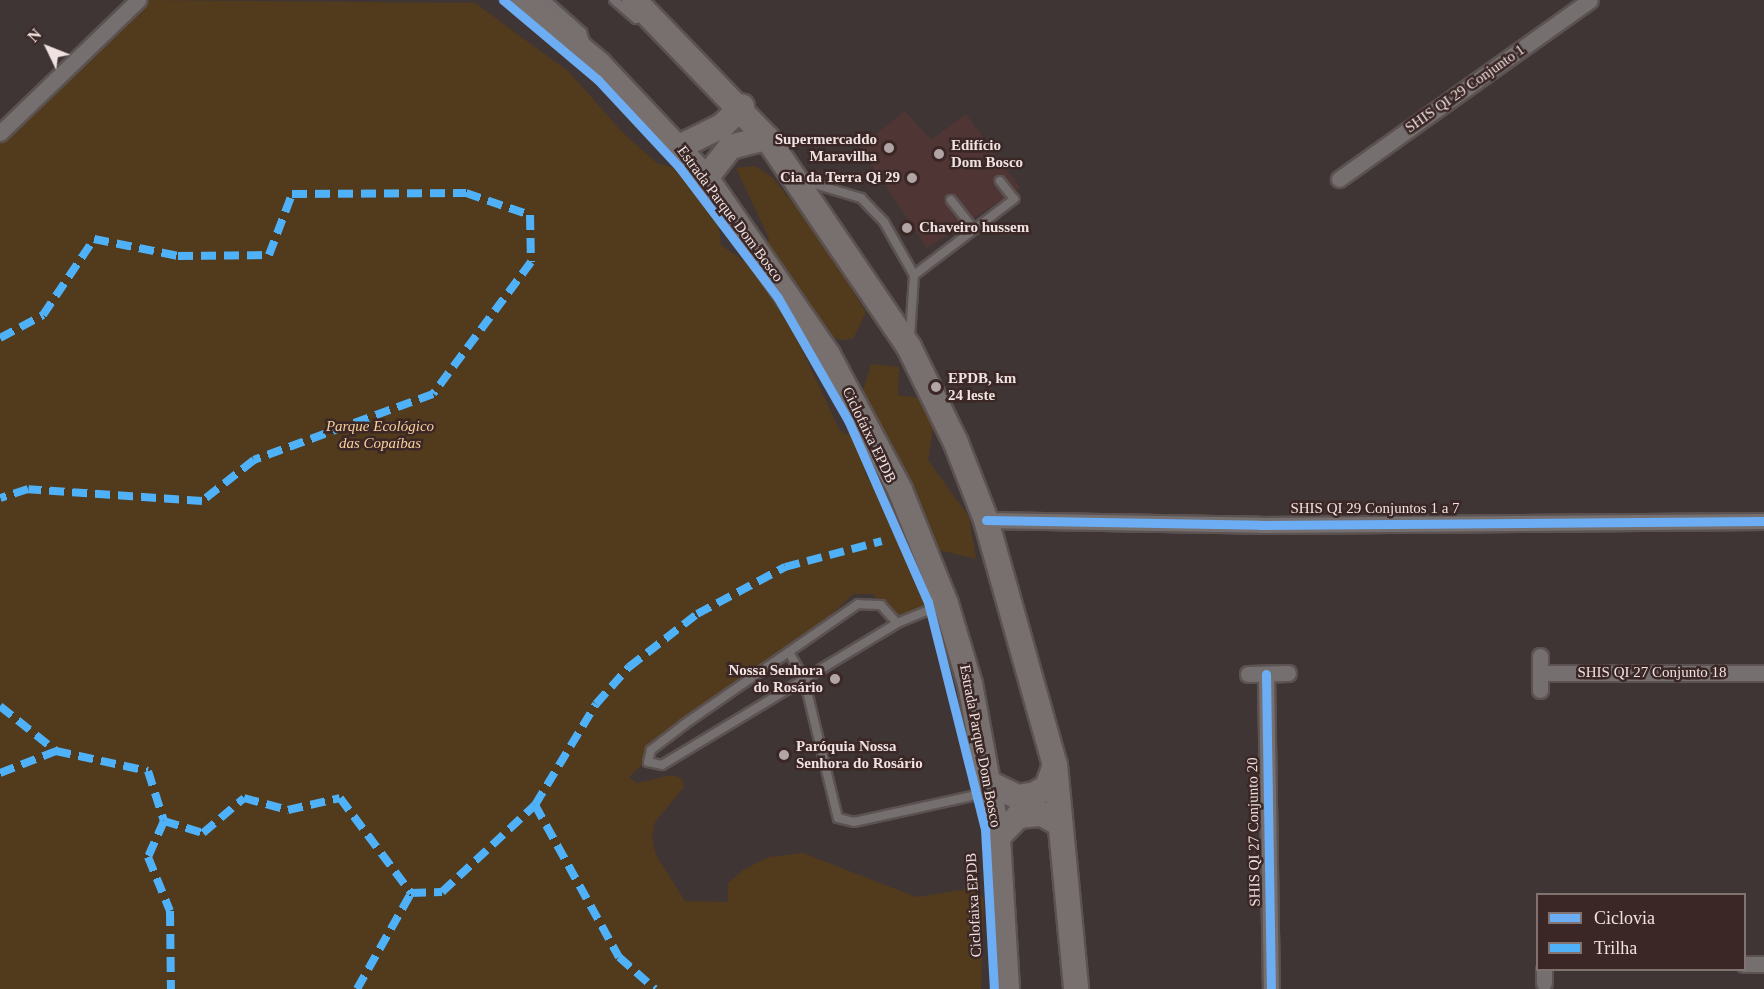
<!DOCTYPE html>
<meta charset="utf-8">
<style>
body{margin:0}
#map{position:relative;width:1764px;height:989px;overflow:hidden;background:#403535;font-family:"Times New Roman",serif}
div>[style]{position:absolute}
.built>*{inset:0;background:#4f3635}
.green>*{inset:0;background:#513b1c}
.roads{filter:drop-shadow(2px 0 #5b5251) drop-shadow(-2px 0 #5b5251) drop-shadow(0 2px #5b5251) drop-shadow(0 -2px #5b5251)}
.lane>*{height:8px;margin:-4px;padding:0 4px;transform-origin:4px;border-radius:4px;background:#75706f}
.street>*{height:15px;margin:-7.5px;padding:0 7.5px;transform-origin:7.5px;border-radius:7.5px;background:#75706f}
.primary>*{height:24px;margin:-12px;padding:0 12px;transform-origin:12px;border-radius:12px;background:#77706f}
.quiet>*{height:8px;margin-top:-4px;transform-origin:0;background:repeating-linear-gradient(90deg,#4fb1f8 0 15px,transparent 0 23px)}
.cycleway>*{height:9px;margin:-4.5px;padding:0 4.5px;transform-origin:4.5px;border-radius:4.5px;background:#6dadf4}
.dots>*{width:16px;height:16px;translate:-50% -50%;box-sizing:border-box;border:3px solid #3a2726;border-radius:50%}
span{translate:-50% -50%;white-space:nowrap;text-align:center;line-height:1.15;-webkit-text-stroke:5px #3a2726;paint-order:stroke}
.street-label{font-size:15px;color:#efe2e1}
.poi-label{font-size:15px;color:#efe2e1;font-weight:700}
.right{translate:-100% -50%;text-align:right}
.left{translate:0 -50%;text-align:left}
.park-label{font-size:15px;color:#f7cf98;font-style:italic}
.legend{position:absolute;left:1536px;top:893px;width:210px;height:78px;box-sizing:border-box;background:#3a2726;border:2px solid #827271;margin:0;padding:8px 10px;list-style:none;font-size:18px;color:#efe2e1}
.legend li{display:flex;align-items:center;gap:12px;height:30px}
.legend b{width:30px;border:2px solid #827271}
.north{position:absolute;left:18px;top:18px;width:60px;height:60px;-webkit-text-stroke:4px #3a2726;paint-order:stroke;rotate:313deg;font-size:16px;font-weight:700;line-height:24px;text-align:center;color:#efe2e1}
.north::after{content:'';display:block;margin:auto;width:21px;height:27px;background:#efe2e1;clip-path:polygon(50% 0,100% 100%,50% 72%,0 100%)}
</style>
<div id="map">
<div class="built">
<i style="clip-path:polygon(905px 111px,931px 140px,966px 114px,1020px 188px,927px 248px,860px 147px)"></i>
</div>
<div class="green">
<i style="clip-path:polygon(145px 0,475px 3px,569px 72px,623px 133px,658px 164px,699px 173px,716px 205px,721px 245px,744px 261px,767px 247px,769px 238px,736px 168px,755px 166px,772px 177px,812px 226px,866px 312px,853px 339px,843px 340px,825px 337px,780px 303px,839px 429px,846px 435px,852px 428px,871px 364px,899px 367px,898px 395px,920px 398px,935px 416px,928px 460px,969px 517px,976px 559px,927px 547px,865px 448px,865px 473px,915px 557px,928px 602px,911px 621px,897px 623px,873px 594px,854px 594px,789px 652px,720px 691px,629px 777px,637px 783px,672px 775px,681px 778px,684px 787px,655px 822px,652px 837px,656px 855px,685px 901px,728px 902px,728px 883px,743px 870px,769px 857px,803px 853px,916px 897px,975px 888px,984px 899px,981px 989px,0 989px,0 134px)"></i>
</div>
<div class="roads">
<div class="lane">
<i style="left:546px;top:0;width:48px;rotate:41.6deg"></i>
<i style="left:582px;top:32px;width:14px;rotate:73deg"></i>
<i style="left:614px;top:0;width:29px;rotate:41deg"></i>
<i style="left:801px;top:180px;width:63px;rotate:16.7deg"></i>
<i style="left:861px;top:198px;width:33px;rotate:46deg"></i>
<i style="left:884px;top:222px;width:61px;rotate:60.5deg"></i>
<i style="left:914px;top:275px;width:62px;rotate:93.7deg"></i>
<i style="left:951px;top:200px;width:37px;rotate:52deg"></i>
<i style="left:914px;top:275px;width:126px;rotate:-37.2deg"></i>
<i style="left:1014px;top:199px;width:23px;rotate:-128deg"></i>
<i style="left:897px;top:623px;width:24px;rotate:-132deg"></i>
<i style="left:881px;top:605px;width:23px;rotate:-178deg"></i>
<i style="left:858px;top:604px;width:211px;rotate:145.3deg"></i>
<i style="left:685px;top:724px;width:43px;rotate:142.6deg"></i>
<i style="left:651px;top:750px;width:12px;rotate:104deg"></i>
<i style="left:648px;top:762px;width:14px;rotate:12deg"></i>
<i style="left:662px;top:765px;width:275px;rotate:-31.1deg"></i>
<i style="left:897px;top:623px;width:51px;rotate:-22deg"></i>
<i style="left:789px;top:652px;width:31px;rotate:61deg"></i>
<i style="left:804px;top:679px;width:143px;rotate:76.3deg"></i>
<i style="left:838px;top:818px;width:16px;rotate:14deg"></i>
<i style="left:854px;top:822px;width:135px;rotate:-12.4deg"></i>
</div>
<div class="street">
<i style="left:0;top:133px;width:192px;rotate:-43.9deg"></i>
<i style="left:1339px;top:179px;width:308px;rotate:-35.5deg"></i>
<i style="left:986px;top:520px;width:274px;rotate:1deg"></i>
<i style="left:1260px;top:525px;width:504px;rotate:-0.45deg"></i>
<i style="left:1540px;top:673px;width:224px"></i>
<i style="left:1248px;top:674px;width:40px;rotate:-1.4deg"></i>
<i style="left:1266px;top:674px;width:315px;rotate:89.1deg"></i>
<i style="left:1540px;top:690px;width:34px;rotate:-90deg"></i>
<i style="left:1744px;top:964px;width:20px"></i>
<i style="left:1544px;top:983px;width:13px;rotate:-90deg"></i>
</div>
<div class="primary">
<i style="left:523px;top:0;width:99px;rotate:40.1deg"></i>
<i style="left:599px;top:64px;width:156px;rotate:46.8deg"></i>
<i style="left:706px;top:178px;width:215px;rotate:55.4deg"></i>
<i style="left:828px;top:355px;width:153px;rotate:61.9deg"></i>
<i style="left:900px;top:490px;width:123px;rotate:68deg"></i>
<i style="left:946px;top:604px;width:84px;rotate:73.3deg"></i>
<i style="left:970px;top:684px;width:156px;rotate:79.6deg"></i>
<i style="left:998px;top:837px;width:152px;rotate:86.6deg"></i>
<i style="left:634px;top:0;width:192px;rotate:46.1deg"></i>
<i style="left:767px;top:138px;width:253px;rotate:55.8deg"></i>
<i style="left:909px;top:347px;width:107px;rotate:63.9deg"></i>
<i style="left:956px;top:443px;width:83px;rotate:68.7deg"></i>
<i style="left:986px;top:520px;width:255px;rotate:74.3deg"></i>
<i style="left:1055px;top:765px;width:225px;rotate:84.6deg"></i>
<i style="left:681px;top:146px;width:46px;rotate:-26deg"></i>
<i style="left:722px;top:126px;width:28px;rotate:-44deg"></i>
<i style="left:706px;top:178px;width:39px;rotate:-52deg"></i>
<i style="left:730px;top:147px;width:38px;rotate:-14deg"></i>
<i style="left:989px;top:783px;width:32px;rotate:26deg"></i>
<i style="left:1018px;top:797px;width:17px;rotate:-10deg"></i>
<i style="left:1035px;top:794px;width:14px;rotate:-30deg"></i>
<i style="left:1047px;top:787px;width:23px;rotate:-70deg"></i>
<i style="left:998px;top:837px;width:29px;rotate:-46deg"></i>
<i style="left:1018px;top:816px;width:24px;rotate:-5deg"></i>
<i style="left:1042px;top:814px;width:21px;rotate:29deg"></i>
</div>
</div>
<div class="quiet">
<i style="left:0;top:338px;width:49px;rotate:-28.1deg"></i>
<i style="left:43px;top:315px;width:92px;rotate:-56.1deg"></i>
<i style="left:94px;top:239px;width:86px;rotate:11.4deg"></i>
<i style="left:178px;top:256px;width:91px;rotate:-0.6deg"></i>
<i style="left:269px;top:255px;width:65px;rotate:-69.3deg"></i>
<i style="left:292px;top:194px;width:174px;rotate:-0.3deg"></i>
<i style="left:466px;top:193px;width:68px;rotate:19deg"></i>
<i style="left:530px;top:215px;width:47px;rotate:88.8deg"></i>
<i style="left:531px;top:262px;width:164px;rotate:126.6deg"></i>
<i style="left:433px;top:394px;width:191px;rotate:159.8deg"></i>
<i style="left:254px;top:460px;width:66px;rotate:141.7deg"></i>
<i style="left:202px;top:501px;width:174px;rotate:-176.1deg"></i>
<i style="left:28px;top:489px;width:29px;rotate:162deg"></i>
<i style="left:0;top:706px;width:72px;rotate:38.8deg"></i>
<i style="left:0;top:773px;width:60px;rotate:-21.4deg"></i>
<i style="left:56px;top:751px;width:94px;rotate:12.3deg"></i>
<i style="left:148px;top:771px;width:52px;rotate:72.3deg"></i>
<i style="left:164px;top:821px;width:41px;rotate:17.1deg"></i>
<i style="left:203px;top:833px;width:54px;rotate:-40.5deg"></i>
<i style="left:244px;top:798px;width:46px;rotate:15.3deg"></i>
<i style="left:288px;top:810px;width:53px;rotate:-13deg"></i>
<i style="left:340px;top:798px;width:119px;rotate:53.2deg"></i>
<i style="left:411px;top:893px;width:31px;rotate:-2deg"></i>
<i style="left:442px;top:892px;width:127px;rotate:-43.1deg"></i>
<i style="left:535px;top:805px;width:118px;rotate:-58.9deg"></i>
<i style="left:596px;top:704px;width:50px;rotate:-48.3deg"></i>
<i style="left:629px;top:667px;width:86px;rotate:-37.9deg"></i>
<i style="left:697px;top:614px;width:100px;rotate:-28.1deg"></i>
<i style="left:785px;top:567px;width:100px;rotate:-15deg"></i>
<i style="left:535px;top:805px;width:174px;rotate:61.1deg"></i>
<i style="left:619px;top:957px;width:48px;rotate:41.6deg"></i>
<i style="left:164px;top:821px;width:39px;rotate:114deg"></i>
<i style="left:148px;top:857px;width:58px;rotate:67.8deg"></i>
<i style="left:170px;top:911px;width:78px;rotate:89.3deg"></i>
<i style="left:357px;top:989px;width:110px;rotate:-60.6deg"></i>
</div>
<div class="cycleway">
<i style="left:503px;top:0;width:124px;rotate:40.1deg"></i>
<i style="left:598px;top:80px;width:119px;rotate:47deg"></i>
<i style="left:679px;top:167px;width:164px;rotate:52.9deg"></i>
<i style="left:778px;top:298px;width:141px;rotate:60.2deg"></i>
<i style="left:848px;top:420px;width:199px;rotate:66.3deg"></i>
<i style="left:928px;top:602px;width:234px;rotate:75.9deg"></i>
<i style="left:985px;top:829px;width:160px;rotate:86.8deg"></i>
<i style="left:986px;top:520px;width:274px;rotate:1deg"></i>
<i style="left:1260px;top:525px;width:504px;rotate:-0.45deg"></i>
<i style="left:1266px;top:674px;width:315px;rotate:89.1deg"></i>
</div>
<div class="dots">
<i style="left:889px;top:148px;background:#b2a5a5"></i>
<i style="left:939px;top:154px;background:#b2a5a5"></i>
<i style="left:912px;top:178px;background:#b2a5a5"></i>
<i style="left:907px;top:228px;background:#b2a5a5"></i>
<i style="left:936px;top:387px;background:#b2a5a5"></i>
<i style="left:835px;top:679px;background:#b2a5a5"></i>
<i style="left:784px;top:755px;background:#b2a5a5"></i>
</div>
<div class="street-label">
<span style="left:1465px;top:89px;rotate:-35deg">SHIS QI 29 Conjunto 1</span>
<span style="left:730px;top:214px;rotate:53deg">Estrada Parque Dom Bosco</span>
<span style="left:869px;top:435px;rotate:64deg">Ciclofaixa EPDB</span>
<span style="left:1375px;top:509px">SHIS QI 29 Conjuntos 1 a 7</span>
<span style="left:1652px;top:673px">SHIS QI 27 Conjunto 18</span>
<span style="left:980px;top:746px;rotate:79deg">Estrada Parque Dom Bosco</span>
<span style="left:1254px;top:832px;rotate:-91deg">SHIS QI 27 Conjunto 20</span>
<span style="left:974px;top:905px;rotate:-93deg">Ciclofaixa EPDB</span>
</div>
<div class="poi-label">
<span class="right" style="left:877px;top:148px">Supermercaddo<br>Maravilha</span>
<span class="left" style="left:951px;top:154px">Edifício<br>Dom Bosco</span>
<span class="right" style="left:900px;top:178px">Cia da Terra Qi 29</span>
<span class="left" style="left:919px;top:228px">Chaveiro hussem</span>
<span class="left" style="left:948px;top:387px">EPDB, km<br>24 leste</span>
<span class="right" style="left:823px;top:679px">Nossa Senhora<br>do Rosário</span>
<span class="left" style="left:796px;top:755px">Paróquia Nossa<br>Senhora do Rosário</span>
</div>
<div class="park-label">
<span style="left:380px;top:435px">Parque Ecológico<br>das Copaíbas</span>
</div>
<ul class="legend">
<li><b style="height:8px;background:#6dadf4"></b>Ciclovia</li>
<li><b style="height:8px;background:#4fb1f8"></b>Trilha</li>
</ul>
<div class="north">N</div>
</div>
